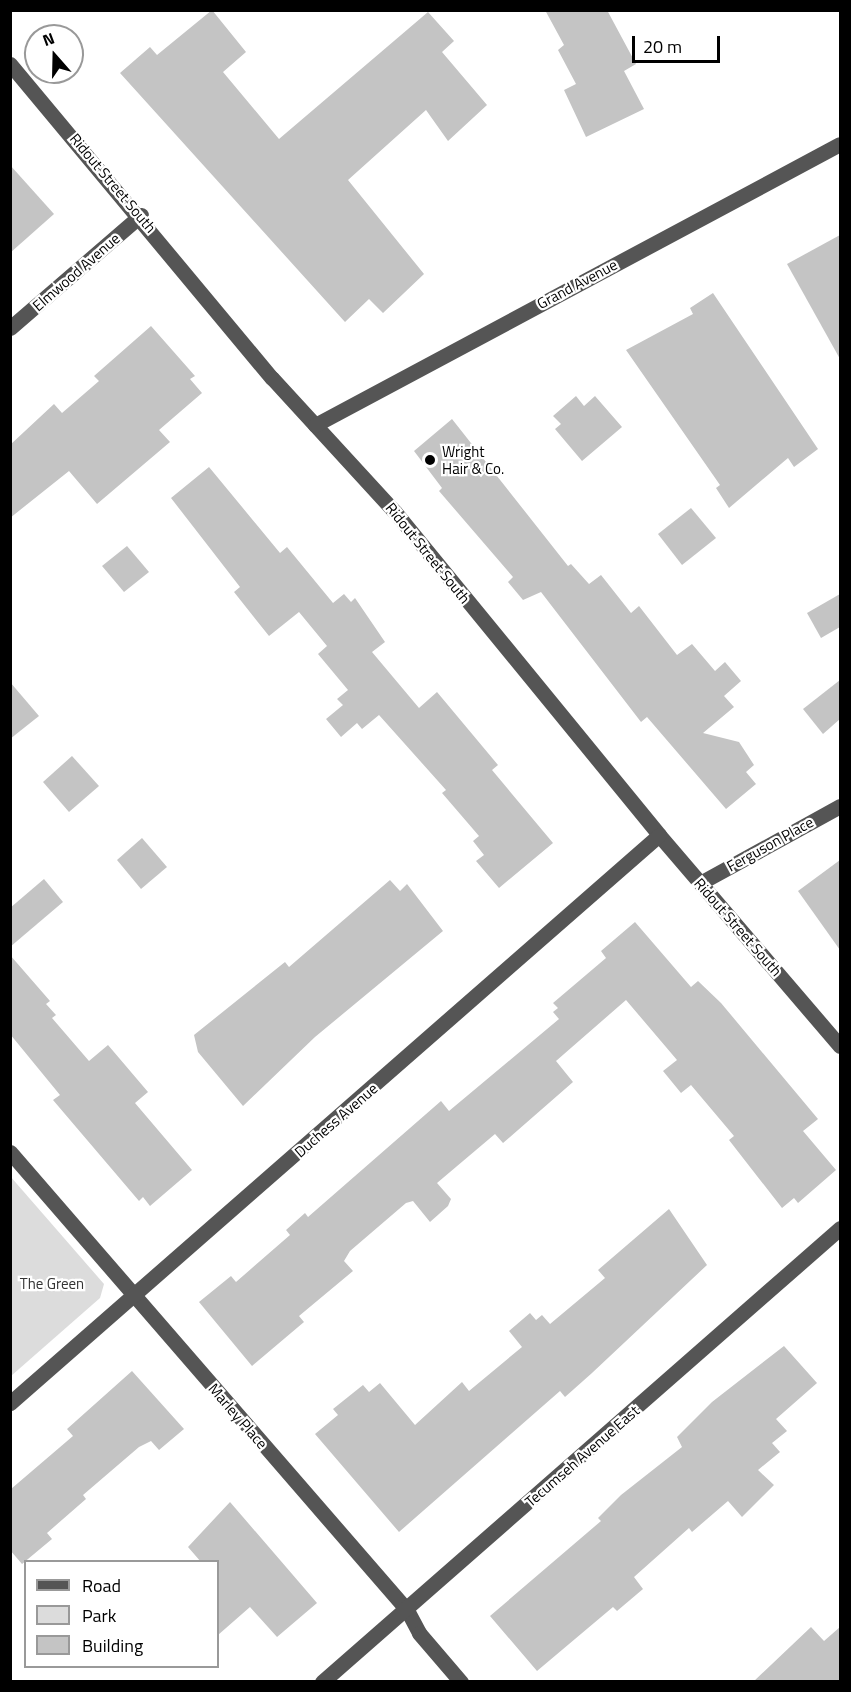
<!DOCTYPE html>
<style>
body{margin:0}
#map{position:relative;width:851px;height:1692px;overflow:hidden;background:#fff;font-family:"Titillium Web",sans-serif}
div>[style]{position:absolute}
.green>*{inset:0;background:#dcdcdc}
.building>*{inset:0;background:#c4c4c4}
.minor>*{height:15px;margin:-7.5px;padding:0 7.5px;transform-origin:7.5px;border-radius:7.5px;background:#555}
.dots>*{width:16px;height:16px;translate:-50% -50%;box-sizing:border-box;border:3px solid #fff;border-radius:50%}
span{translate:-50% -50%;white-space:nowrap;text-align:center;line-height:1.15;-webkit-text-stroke:4.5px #fff;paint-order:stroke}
.street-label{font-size:15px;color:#000}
.poi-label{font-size:15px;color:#000}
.left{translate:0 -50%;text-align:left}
.park-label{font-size:15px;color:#333}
.frame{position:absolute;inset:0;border:12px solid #000;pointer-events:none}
.legend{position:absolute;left:24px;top:1560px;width:195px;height:108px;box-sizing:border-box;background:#fff;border:2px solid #999;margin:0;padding:8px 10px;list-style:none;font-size:18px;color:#000}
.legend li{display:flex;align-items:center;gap:12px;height:30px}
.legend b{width:30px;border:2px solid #999}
.north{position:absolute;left:24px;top:24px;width:60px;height:60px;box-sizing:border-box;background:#fff;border:2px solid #999;border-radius:50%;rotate:340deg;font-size:16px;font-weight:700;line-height:24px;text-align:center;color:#000}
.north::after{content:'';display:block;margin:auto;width:21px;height:27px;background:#000;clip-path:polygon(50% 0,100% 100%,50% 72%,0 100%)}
.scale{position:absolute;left:632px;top:36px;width:88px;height:27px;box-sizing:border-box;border:3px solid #000;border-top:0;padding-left:8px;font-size:18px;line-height:21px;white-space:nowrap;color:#000;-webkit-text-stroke:4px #fff;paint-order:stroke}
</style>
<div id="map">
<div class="green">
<i style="clip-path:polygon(10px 1176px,104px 1284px,100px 1298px,11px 1376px)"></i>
</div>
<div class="building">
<i style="clip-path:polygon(212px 10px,246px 52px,223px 72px,279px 139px,428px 12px,454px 41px,442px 52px,487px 105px,448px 141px,426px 110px,348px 180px,424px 274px,383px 313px,369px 299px,345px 322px,120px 73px,150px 47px,157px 55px)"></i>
<i style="clip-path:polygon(545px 10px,607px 10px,636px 64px,624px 71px,644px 109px,586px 137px,564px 90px,576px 84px,558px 50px,564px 45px)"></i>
<i style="clip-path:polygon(10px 165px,54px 214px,10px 253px)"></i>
<i style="clip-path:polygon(840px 235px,840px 359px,787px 264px)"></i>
<i style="clip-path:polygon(713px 293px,818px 449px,794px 467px,788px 458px,729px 508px,716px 488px,720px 485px,626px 350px,693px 314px,690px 308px)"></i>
<i style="clip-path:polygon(151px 326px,195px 376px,190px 379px,202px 393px,159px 430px,170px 442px,97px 504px,69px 471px,10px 518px,10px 445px,54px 404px,62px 413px,99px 381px,94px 376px)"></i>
<i style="clip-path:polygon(576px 396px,584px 406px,595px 396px,622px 427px,582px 461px,555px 429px,561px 424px,553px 416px)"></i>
<i style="clip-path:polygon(452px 419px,568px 566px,571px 564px,589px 584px,601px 575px,631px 613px,639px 606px,677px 655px,692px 644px,715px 671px,725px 662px,741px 681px,724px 696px,734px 707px,703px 733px,739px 742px,754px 765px,746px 772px,756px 784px,726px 809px,647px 717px,641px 722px,541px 592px,523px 600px,508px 582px,513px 577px,439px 491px,442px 488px,414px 451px)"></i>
<i style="clip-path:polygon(209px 467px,280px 553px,287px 547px,333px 603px,344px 594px,351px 602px,355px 598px,385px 642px,372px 652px,419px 708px,437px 692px,498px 765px,492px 770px,553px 843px,499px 888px,476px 861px,484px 855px,473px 841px,479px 836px,442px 793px,446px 790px,379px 715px,362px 729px,357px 723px,341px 737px,326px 719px,343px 705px,337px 699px,348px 690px,318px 654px,327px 646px,299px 612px,269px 636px,234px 592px,240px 587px,171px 498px)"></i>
<i style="clip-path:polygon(691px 508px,716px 538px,682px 565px,658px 534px)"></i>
<i style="clip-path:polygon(127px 546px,149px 572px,124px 592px,102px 566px)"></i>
<i style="clip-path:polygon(840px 594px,840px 627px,821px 638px,807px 613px)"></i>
<i style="clip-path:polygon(840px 680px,840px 719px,823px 734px,803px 709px)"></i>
<i style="clip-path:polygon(10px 682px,39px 716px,10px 739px)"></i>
<i style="clip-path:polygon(72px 756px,99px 786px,69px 812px,43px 782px)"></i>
<i style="clip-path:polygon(142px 838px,167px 867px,141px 889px,117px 860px)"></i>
<i style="clip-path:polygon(840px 860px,840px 950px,798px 891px)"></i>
<i style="clip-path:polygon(44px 879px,63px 902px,10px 947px,10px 908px)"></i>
<i style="clip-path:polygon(390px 880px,400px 891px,407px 884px,443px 931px,315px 1037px,243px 1106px,198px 1052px,194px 1035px,285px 962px,289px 967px)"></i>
<i style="clip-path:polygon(635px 922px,691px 987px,698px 981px,721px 1003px,818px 1119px,803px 1131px,836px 1170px,798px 1203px,794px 1198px,782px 1208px,729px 1140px,734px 1136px,691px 1085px,681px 1093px,663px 1071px,677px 1060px,626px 1000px,556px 1061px,573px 1082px,503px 1143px,495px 1134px,437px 1183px,451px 1199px,448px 1206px,430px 1222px,413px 1201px,406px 1203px,350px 1251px,344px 1261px,353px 1271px,299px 1316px,304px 1322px,252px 1366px,199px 1302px,231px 1276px,236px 1282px,290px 1235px,286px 1230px,305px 1213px,308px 1217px,441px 1101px,449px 1111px,559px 1019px,553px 1012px,558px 1008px,553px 1003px,606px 958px,601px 951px)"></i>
<i style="clip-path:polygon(10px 955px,50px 1001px,46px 1004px,56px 1015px,52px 1018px,89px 1061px,108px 1045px,148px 1092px,135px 1103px,192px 1170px,150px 1206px,143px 1197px,139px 1201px,53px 1100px,60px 1095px,10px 1034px)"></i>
<i style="clip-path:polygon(669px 1209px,707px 1265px,592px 1373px,565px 1397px,560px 1391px,399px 1532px,315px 1434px,338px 1415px,333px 1409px,363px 1385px,369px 1392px,380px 1383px,415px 1425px,462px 1382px,469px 1391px,522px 1347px,509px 1331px,530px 1313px,536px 1320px,542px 1315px,550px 1324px,605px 1278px,598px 1270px)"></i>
<i style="clip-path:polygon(784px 1346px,817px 1383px,776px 1419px,787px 1431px,772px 1443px,780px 1452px,758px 1470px,774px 1485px,742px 1517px,728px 1501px,692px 1532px,689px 1528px,634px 1577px,643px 1589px,617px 1611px,613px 1607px,537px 1671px,490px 1616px,601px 1521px,598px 1518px,621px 1495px,682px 1447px,677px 1437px,712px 1402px)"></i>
<i style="clip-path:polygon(132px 1371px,184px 1429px,159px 1450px,151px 1441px,139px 1447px,83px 1495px,86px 1499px,47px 1533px,52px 1539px,22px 1564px,10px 1550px,11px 1489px,73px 1436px,67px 1429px)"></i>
<i style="clip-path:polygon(230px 1502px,317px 1603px,277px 1637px,250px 1607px,218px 1635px,218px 1562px,201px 1562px,188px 1547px)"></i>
<i style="clip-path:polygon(811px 1627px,824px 1641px,840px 1627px,840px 1682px,753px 1682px)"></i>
</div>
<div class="minor">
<i style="left:10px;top:64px;width:409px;rotate:50.2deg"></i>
<i style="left:272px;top:378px;width:182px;rotate:47.5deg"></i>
<i style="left:395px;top:512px;width:417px;rotate:50.7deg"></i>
<i style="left:659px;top:835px;width:278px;rotate:49.4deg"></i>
<i style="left:10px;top:328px;width:173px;rotate:-40.8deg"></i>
<i style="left:315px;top:425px;width:595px;rotate:-28.16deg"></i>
<i style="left:700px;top:883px;width:160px;rotate:-28.8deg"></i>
<i style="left:10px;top:1152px;width:606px;rotate:49.08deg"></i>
<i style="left:407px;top:1610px;width:26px;rotate:62deg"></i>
<i style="left:419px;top:1633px;width:65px;rotate:49.4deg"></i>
<i style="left:10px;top:1403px;width:862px;rotate:-41.19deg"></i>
<i style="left:322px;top:1682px;width:689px;rotate:-41.23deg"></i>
</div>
<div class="dots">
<i style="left:430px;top:460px;background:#000"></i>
</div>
<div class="street-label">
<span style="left:113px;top:183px;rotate:50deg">Ridout Street South</span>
<span style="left:76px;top:272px;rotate:-41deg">Elmwood Avenue</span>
<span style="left:577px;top:284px;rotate:-28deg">Grand Avenue</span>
<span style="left:428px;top:553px;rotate:51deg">Ridout Street South</span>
<span style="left:770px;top:844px;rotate:-29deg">Ferguson Place</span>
<span style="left:738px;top:927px;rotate:49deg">Ridout Street South</span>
<span style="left:336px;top:1120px;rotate:-41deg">Duchess Avenue</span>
<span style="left:238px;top:1416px;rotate:49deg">Marley Place</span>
<span style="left:582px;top:1456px;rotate:-41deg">Tecumseh Avenue East</span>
</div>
<div class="poi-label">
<span class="left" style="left:442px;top:460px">Wright<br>Hair &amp; Co.</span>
</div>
<div class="park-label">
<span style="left:52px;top:1284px">The Green</span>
</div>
<div class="frame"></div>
<ul class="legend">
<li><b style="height:8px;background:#555"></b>Road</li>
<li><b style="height:16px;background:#dcdcdc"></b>Park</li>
<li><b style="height:16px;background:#c4c4c4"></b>Building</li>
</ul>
<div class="north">N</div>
<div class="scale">20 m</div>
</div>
